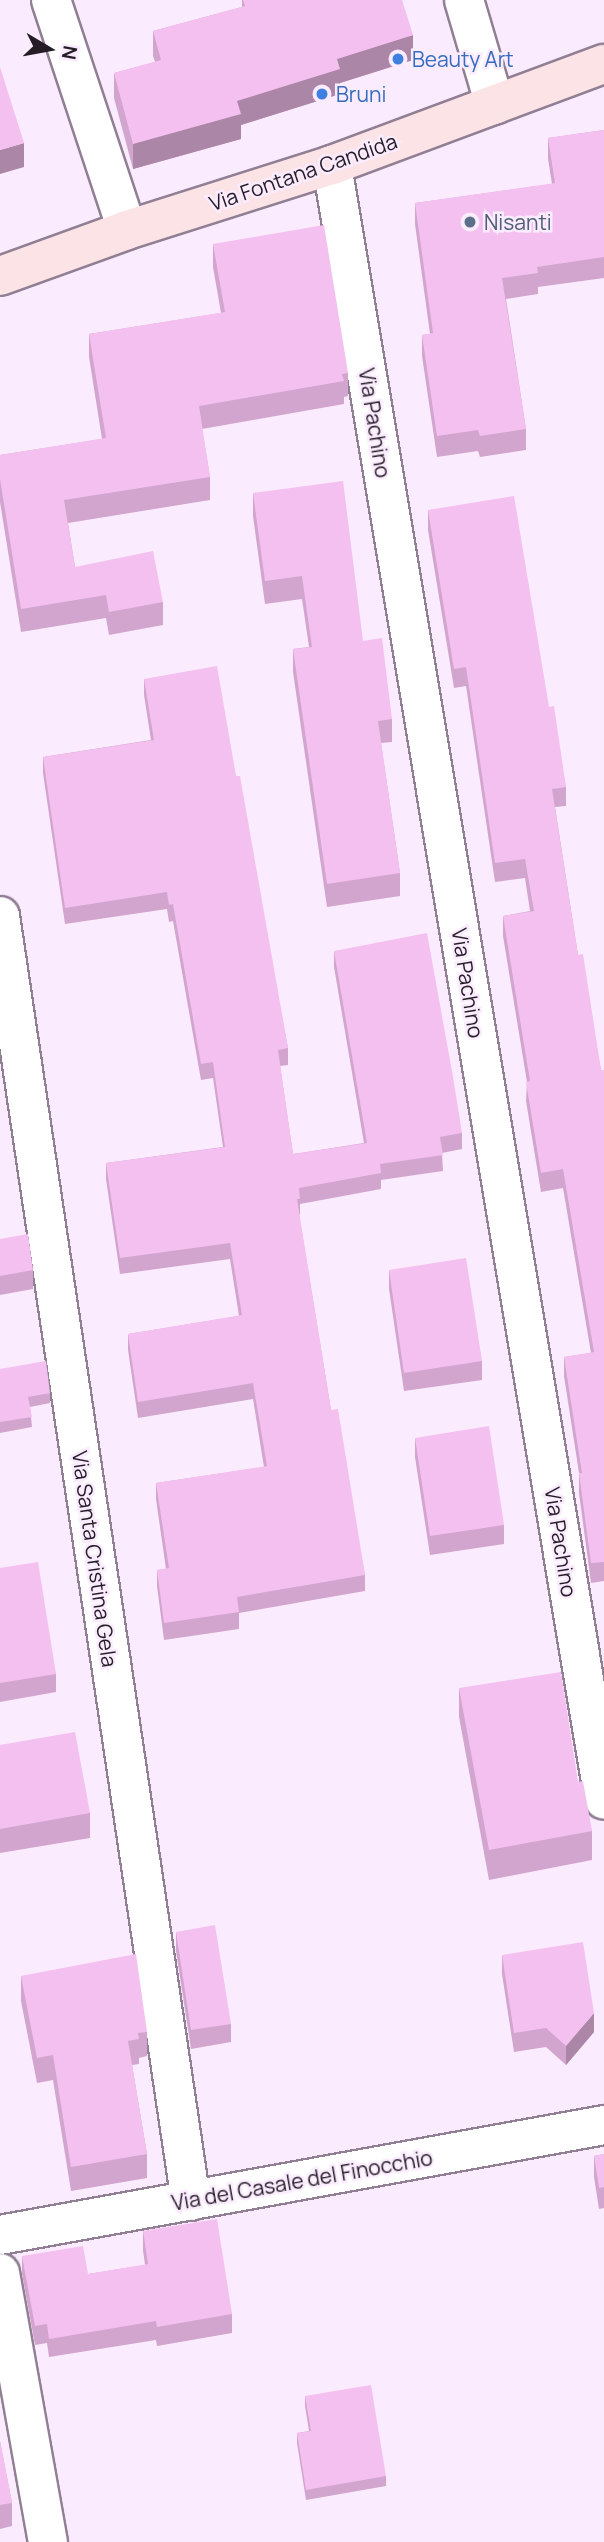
<!DOCTYPE html>
<style>
body{margin:0}
#map{position:relative;width:604px;height:2542px;overflow:hidden;background:#fbebfe;font-family:Manrope,sans-serif}
div>[style]{position:absolute}
.roads{filter:drop-shadow(2px 0 #917f94) drop-shadow(-2px 0 #917f94) drop-shadow(0 2px #917f94) drop-shadow(0 -2px #917f94)}
.street>*{height:38px;margin:-19px;padding:0 19px;transform-origin:19px;border-radius:19px;background:#fff}
.secondary>*{height:38px;margin:-19px;padding:0 19px;transform-origin:19px;border-radius:19px;background:#fbe3e6}
.wall>*{inset:0;background:#d2a5ce}
.shaded-wall>*{inset:0;background:#ab86a7}
.building>*{inset:0;background:#f4c0ef}
.dots>*{width:19px;height:19px;translate:-50% -50%;box-sizing:border-box;border:4px solid #fbebfe;border-radius:50%}
span{translate:-50% -50%;white-space:nowrap;text-align:center;line-height:1.15;-webkit-text-stroke:5px #fbebfe;paint-order:stroke}
.shop-label{font-size:21px;color:#366cbe}
.left{translate:0 -50%;text-align:left}
.street-label{font-size:21px;color:#241d26}
.service-label{font-size:21px;color:#4e5e75}
.north{position:absolute;left:14px;top:14px;width:70px;height:70px;-webkit-text-stroke:5px #fbebfe;paint-order:stroke;rotate:100deg;font-size:19px;font-weight:700;line-height:28px;text-align:center;color:#241d26}
.north::after{content:'';display:block;margin:auto;width:24px;height:32px;background:#241d26;clip-path:polygon(50% 0,100% 100%,50% 72%,0 100%)}
</style>
<div id="map">
<div class="roads">
<div class="street">
<i style="left:51px;top:0;width:242px;rotate:71.7deg"></i>
<i style="left:464px;top:0;width:109px;rotate:73.6deg"></i>
<i style="left:332px;top:165px;width:1657px;rotate:80.55deg"></i>
<i style="left:0;top:916px;width:1299px;rotate:81.55deg"></i>
<i style="left:0;top:2235px;width:614px;rotate:-10.32deg"></i>
<i style="left:0;top:2273px;width:273px;rotate:79.9deg"></i>
</div>
<div class="secondary">
<i style="left:0;top:276px;width:135px;rotate:-19.9deg"></i>
<i style="left:127px;top:230px;width:215px;rotate:-17.6deg"></i>
<i style="left:332px;top:165px;width:290px;rotate:-20.4deg"></i>
</div>
</div>
<div class="wall">
<i style="clip-path:polygon(242px 0,402px 0,413px 60px,340px 83px,340px 94px,241px 125px,241px 139px,133px 169px,114px 98px,114px 73px,155px 62px,153px 56px,153px 31px,242px 7px)"></i>
<i style="clip-path:polygon(604px 130px,604px 278px,538px 287px,538px 294px,506px 299px,526px 429px,526px 450px,480px 457px,478px 451px,437px 457px,422px 356px,422px 335px,430px 334px,415px 224px,415px 203px,552px 184px,548px 159px,548px 138px)"></i>
<i style="clip-path:polygon(213px 244px,348px 373px,348px 396px,344px 397px,344px 404px,202px 429px,210px 477px,210px 500px,68px 523px,75px 567px,163px 602px,163px 625px,109px 635px,106px 618px,21px 632px,0 502px,0 455px,102px 439px,89px 357px,89px 334px,221px 313px,213px 267px)"></i>
<i style="clip-path:polygon(253px 493px,363px 641px,392px 719px,392px 742px,381px 743px,400px 873px,400px 896px,327px 907px,293px 672px,293px 649px,309px 647px,302px 599px,265px 604px,253px 516px)"></i>
<i style="clip-path:polygon(428px 510px,549px 707px,566px 787px,566px 806px,555px 807px,578px 955px,601px 1070px,604px 1070px,604px 1581px,591px 1583px,579px 1493px,579px 1473px,564px 1376px,564px 1357px,591px 1353px,563px 1188px,541px 1192px,526px 1101px,527px 1082px,503px 936px,503px 916px,530px 911px,525px 878px,495px 882px,466px 686px,454px 688px,428px 530px)"></i>
<i style="clip-path:polygon(144px 679px,236px 776px,288px 1048px,288px 1065px,280px 1066px,293px 1154px,364px 1143px,334px 967px,334px 951px,462px 1133px,462px 1149px,442px 1153px,443px 1171px,381px 1180px,381px 1189px,300px 1204px,300px 1215px,299px 1215px,331px 1410px,365px 1575px,365px 1591px,239px 1613px,239px 1629px,164px 1640px,157px 1586px,157px 1570px,166px 1569px,156px 1499px,156px 1483px,264px 1467px,253px 1399px,138px 1418px,128px 1350px,128px 1334px,239px 1316px,230px 1259px,120px 1274px,106px 1179px,106px 1163px,223px 1147px,213px 1078px,201px 1080px,173px 921px,169px 922px,167px 909px,65px 924px,43px 773px,43px 757px,151px 740px,144px 695px)"></i>
<i style="clip-path:polygon(0 1239px,33px 1270px,33px 1289px,0 1295px)"></i>
<i style="clip-path:polygon(389px 1270px,482px 1361px,482px 1380px,404px 1391px,389px 1289px)"></i>
<i style="clip-path:polygon(0 1369px,50px 1393px,50px 1403px,30px 1407px,32px 1427px,0 1433px)"></i>
<i style="clip-path:polygon(415px 1438px,504px 1525px,504px 1544px,430px 1555px,415px 1457px)"></i>
<i style="clip-path:polygon(0 1568px,56px 1674px,56px 1692px,0 1702px)"></i>
<i style="clip-path:polygon(459px 1688px,578px 1782px,592px 1831px,592px 1860px,489px 1880px,459px 1717px)"></i>
<i style="clip-path:polygon(0 1745px,90px 1813px,90px 1838px,0 1853px)"></i>
<i style="clip-path:polygon(176px 1932px,231px 2024px,231px 2042px,191px 2049px,176px 1951px)"></i>
<i style="clip-path:polygon(502px 1955px,594px 2032px,566px 2065px,546px 2047px,514px 2052px,502px 1974px)"></i>
<i style="clip-path:polygon(21px 1976px,147px 2032px,147px 2056px,139px 2058px,139px 2064px,132px 2065px,147px 2154px,147px 2178px,71px 2191px,53px 2080px,37px 2083px,21px 2001px)"></i>
<i style="clip-path:polygon(604px 2154px,604px 2208px,599px 2209px,594px 2177px,594px 2156px)"></i>
<i style="clip-path:polygon(143px 2231px,232px 2314px,232px 2333px,157px 2346px,156px 2340px,49px 2357px,47px 2343px,35px 2345px,22px 2274px,22px 2256px,88px 2274px,145px 2265px,143px 2250px)"></i>
<i style="clip-path:polygon(305px 2396px,386px 2476px,386px 2486px,306px 2500px,297px 2443px,297px 2433px,309px 2431px,305px 2406px)"></i>
<i style="clip-path:polygon(0 2441px,12px 2503px,12px 2526px,0 2529px)"></i>
</div>
<div class="shaded-wall">
<i style="clip-path:polygon(413px 35px,413px 60px,340px 83px,340px 94px,241px 125px,241px 139px,133px 169px,133px 144px,337px 59px)"></i>
<i style="clip-path:polygon(24px 143px,24px 167px,0 174px,0 150px)"></i>
<i style="clip-path:polygon(594px 2013px,594px 2032px,566px 2065px,566px 2046px)"></i>
</div>
<div class="building">
<i style="clip-path:polygon(243px 0,402px 0,413px 35px,337px 59px,340px 69px,237px 101px,241px 114px,133px 144px,114px 73px,161px 60px,153px 31px,245px 6px)"></i>
<i style="clip-path:polygon(0 67px,24px 143px,0 150px)"></i>
<i style="clip-path:polygon(604px 130px,604px 257px,537px 267px,538px 273px,502px 278px,526px 429px,480px 436px,478px 430px,437px 436px,422px 335px,433px 333px,415px 203px,555px 183px,548px 138px)"></i>
<i style="clip-path:polygon(324px 225px,348px 373px,342px 374px,344px 381px,199px 406px,210px 477px,64px 500px,75px 567px,153px 551px,163px 602px,109px 612px,106px 595px,21px 609px,0 479px,0 455px,106px 438px,89px 334px,225px 312px,213px 244px)"></i>
<i style="clip-path:polygon(343px 481px,363px 641px,382px 638px,392px 719px,378px 721px,400px 873px,327px 884px,293px 649px,312px 647px,302px 576px,265px 581px,253px 493px)"></i>
<i style="clip-path:polygon(514px 496px,549px 707px,554px 706px,566px 787px,552px 789px,578px 955px,583px 954px,601px 1070px,604px 1070px,604px 1562px,591px 1563px,579px 1473px,582px 1473px,564px 1357px,594px 1352px,563px 1169px,541px 1173px,526px 1082px,530px 1081px,503px 916px,534px 911px,525px 859px,495px 863px,466px 667px,454px 669px,428px 510px)"></i>
<i style="clip-path:polygon(217px 666px,236px 776px,240px 776px,288px 1048px,278px 1050px,293px 1154px,367px 1143px,334px 951px,427px 933px,453px 1077px,462px 1133px,440px 1137px,443px 1155px,380px 1164px,381px 1173px,299px 1188px,300px 1199px,297px 1199px,331px 1410px,338px 1409px,365px 1575px,237px 1597px,239px 1612px,164px 1623px,157px 1570px,169px 1568px,156px 1483px,267px 1466px,253px 1383px,138px 1402px,128px 1334px,242px 1315px,230px 1243px,120px 1258px,106px 1163px,225px 1147px,213px 1062px,201px 1064px,173px 904px,169px 905px,167px 892px,65px 908px,43px 757px,154px 740px,144px 679px)"></i>
<i style="clip-path:polygon(28px 1234px,33px 1270px,0 1276px,0 1239px)"></i>
<i style="clip-path:polygon(466px 1258px,482px 1361px,404px 1373px,389px 1270px)"></i>
<i style="clip-path:polygon(46px 1361px,50px 1393px,28px 1397px,32px 1417px,0 1422px,0 1369px)"></i>
<i style="clip-path:polygon(489px 1426px,504px 1525px,430px 1536px,415px 1438px)"></i>
<i style="clip-path:polygon(38px 1562px,56px 1674px,0 1683px,0 1568px)"></i>
<i style="clip-path:polygon(561px 1672px,578px 1782px,583px 1781px,592px 1831px,489px 1850px,459px 1688px)"></i>
<i style="clip-path:polygon(75px 1732px,90px 1813px,0 1829px,0 1745px)"></i>
<i style="clip-path:polygon(215px 1925px,231px 2024px,191px 2030px,176px 1932px)"></i>
<i style="clip-path:polygon(583px 1942px,594px 2013px,566px 2046px,546px 2028px,514px 2033px,502px 1955px)"></i>
<i style="clip-path:polygon(136px 1954px,147px 2032px,138px 2033px,139px 2039px,128px 2041px,147px 2154px,71px 2167px,53px 2055px,37px 2058px,21px 1976px)"></i>
<i style="clip-path:polygon(604px 2154px,604px 2187px,599px 2188px,594px 2156px)"></i>
<i style="clip-path:polygon(217px 2219px,232px 2314px,157px 2327px,156px 2321px,49px 2339px,47px 2324px,35px 2326px,22px 2256px,83px 2246px,88px 2274px,148px 2264px,143px 2231px)"></i>
<i style="clip-path:polygon(371px 2385px,386px 2476px,306px 2490px,297px 2433px,311px 2431px,305px 2396px)"></i>
<i style="clip-path:polygon(0 2441px,12px 2503px,0 2505px)"></i>
</div>
<div class="dots">
<i style="left:398px;top:59px;background:#3f7fe0"></i>
<i style="left:322px;top:94px;background:#3f7fe0"></i>
<i style="left:470px;top:222px;background:#5c6f8a"></i>
</div>
<div class="shop-label">
<span class="left" style="left:412px;top:59px">Beauty Art</span>
<span class="left" style="left:336px;top:94px">Bruni</span>
</div>
<div class="street-label">
<span style="left:303px;top:172px;rotate:-19deg">Via Fontana Candida</span>
<span style="left:375px;top:423px;rotate:81deg">Via Pachino</span>
<span style="left:468px;top:983px;rotate:81deg">Via Pachino</span>
<span style="left:561px;top:1542px;rotate:81deg">Via Pachino</span>
<span style="left:95px;top:1559px;rotate:82deg">Via Santa Cristina Gela</span>
<span style="left:302px;top:2180px;rotate:-10deg">Via del Casale del Finocchio</span>
</div>
<div class="service-label">
<span class="left" style="left:484px;top:222px">Nisanti</span>
</div>
<div class="north">N</div>
</div>
